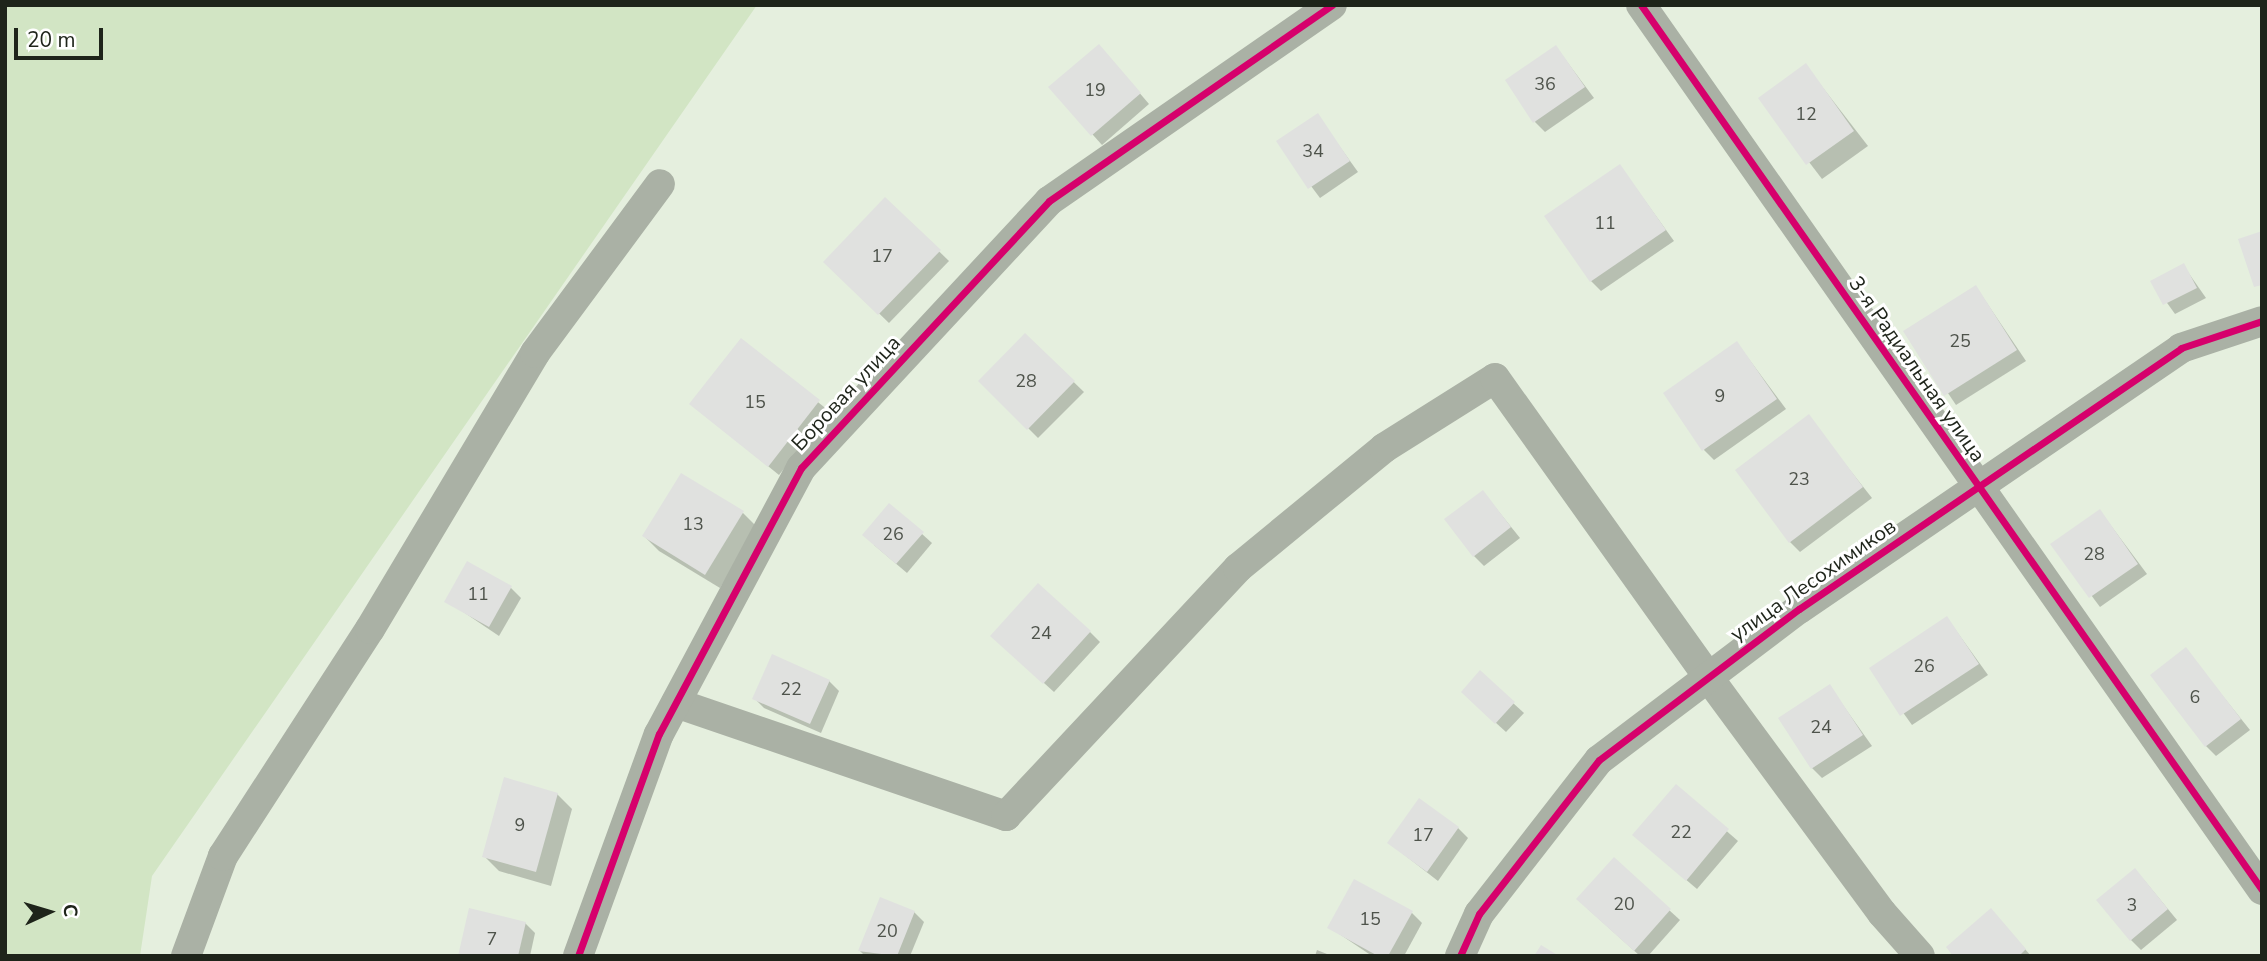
<!DOCTYPE html>
<meta charset="utf-8">
<style>
body{margin:0}
#map{position:relative;width:2267px;height:961px;overflow:hidden;background:#e5efde;font-family:"Nunito Sans",sans-serif}
div>[style]{position:absolute}
.green>*{inset:0;background:#d2e5c4}
.shadow>*{inset:0;background:#0003}
.building>*{inset:0;background:#e0e1df}
.minor>*{height:30px;margin:-15px;padding:0 15px;transform-origin:15px;border-radius:15px;background:#aab1a5}
.cycleway>*{height:7px;margin:-3.5px;padding:0 3.5px;transform-origin:3.5px;border-radius:3.5px;background:#d6006c}
span{translate:-50% -50%;white-space:nowrap;text-align:center;line-height:1.15;-webkit-text-stroke:6px #fff;paint-order:stroke}
.number-label{font-size:18px;color:#4e534b}
.number-label span{-webkit-text-stroke-width:0}
.street-label{font-size:21px;color:#1e241a}
.frame{position:absolute;inset:0;border:7px solid #1e241a;pointer-events:none}
.north{position:absolute;left:14px;top:877px;width:70px;height:70px;-webkit-text-stroke:5px #fff;paint-order:stroke;rotate:86deg;font-size:19px;font-weight:700;line-height:28px;text-align:center;color:#1e241a}
.north::after{content:'';display:block;margin:auto;width:24px;height:32px;background:#1e241a;clip-path:polygon(50% 0,100% 100%,50% 72%,0 100%)}
.scale{position:absolute;left:14px;top:28px;width:89px;height:32px;box-sizing:border-box;border:4px solid #1e241a;border-top:0;padding-left:9px;font-size:21px;line-height:24px;white-space:nowrap;color:#1e241a;-webkit-text-stroke:5px #fff;paint-order:stroke}
</style>
<div id="map">
<div class="green">
<i style="clip-path:polygon(5px 5px,757px 5px,152px 876px,140px 956px,5px 956px)"></i>
</div>
<div class="shadow">
<i style="clip-path:polygon(1556px 47px,1594px 98px,1545px 132px,1535px 122px)"></i>
<i style="clip-path:polygon(1108px 56px,1149px 104px,1102px 145px,1051px 88px)"></i>
<i style="clip-path:polygon(1806px 66px,1868px 146px,1822px 179px,1760px 98px)"></i>
<i style="clip-path:polygon(1317px 115px,1358px 172px,1320px 198px,1278px 142px)"></i>
<i style="clip-path:polygon(1620px 166px,1674px 241px,1601px 291px,1591px 281px)"></i>
<i style="clip-path:polygon(885px 199px,949px 261px,889px 323px,826px 262px)"></i>
<i style="clip-path:polygon(2183px 265px,2206px 298px,2175px 314px,2152px 282px)"></i>
<i style="clip-path:polygon(1976px 287px,2026px 361px,1956px 405px,1906px 331px)"></i>
<i style="clip-path:polygon(1025px 335px,1084px 392px,1038px 438px,981px 381px)"></i>
<i style="clip-path:polygon(741px 340px,829px 411px,779px 475px,691px 404px)"></i>
<i style="clip-path:polygon(1737px 343px,1786px 409px,1714px 460px,1704px 450px)"></i>
<i style="clip-path:polygon(1808px 417px,1872px 498px,1800px 552px,1790px 542px)"></i>
<i style="clip-path:polygon(1483px 492px,1520px 538px,1484px 566px,1474px 556px)"></i>
<i style="clip-path:polygon(2100px 511px,2147px 574px,2100px 607px,2053px 544px)"></i>
<i style="clip-path:polygon(743px 513px,758px 528px,720px 588px,659px 551px,644px 536px)"></i>
<i style="clip-path:polygon(922px 534px,932px 543px,907px 573px,874px 545px)"></i>
<i style="clip-path:polygon(511px 588px,521px 598px,499px 636px,447px 601px)"></i>
<i style="clip-path:polygon(1947px 618px,1988px 675px,1912px 725px,1871px 668px)"></i>
<i style="clip-path:polygon(1090px 632px,1100px 642px,1054px 692px,1003px 646px)"></i>
<i style="clip-path:polygon(2185px 649px,2250px 730px,2216px 756px,2206px 746px)"></i>
<i style="clip-path:polygon(1480px 673px,1524px 713px,1506px 732px,1473px 702px)"></i>
<i style="clip-path:polygon(829px 681px,839px 691px,821px 733px,764px 708px,754px 698px)"></i>
<i style="clip-path:polygon(1830px 687px,1872px 746px,1822px 778px,1812px 768px)"></i>
<i style="clip-path:polygon(1676px 787px,1738px 841px,1697px 889px,1645px 845px)"></i>
<i style="clip-path:polygon(557px 794px,572px 809px,551px 886px,499px 871px,484px 856px)"></i>
<i style="clip-path:polygon(1458px 828px,1468px 838px,1438px 881px,1389px 843px)"></i>
<i style="clip-path:polygon(1614px 860px,1680px 920px,1648px 956px,1640px 956px,1588px 909px)"></i>
<i style="clip-path:polygon(2144px 880px,2177px 920px,2141px 950px,2131px 940px)"></i>
<i style="clip-path:polygon(914px 912px,924px 922px,910px 956px,865px 956px,860px 951px)"></i>
<i style="clip-path:polygon(1412px 913px,1422px 923px,1404px 956px,1372px 956px,1329px 927px)"></i>
<i style="clip-path:polygon(2001px 921px,2031px 956px,1955px 956px)"></i>
<i style="clip-path:polygon(525px 923px,535px 933px,530px 956px,459px 956px)"></i>
<i style="clip-path:polygon(1317px 950px,1332px 956px,1315px 956px)"></i>
</div>
<div class="building">
<i style="clip-path:polygon(1099px 44px,1141px 93px,1091px 136px,1048px 87px)"></i>
<i style="clip-path:polygon(1556px 45px,1585px 87px,1533px 123px,1505px 80px)"></i>
<i style="clip-path:polygon(1806px 63px,1854px 131px,1806px 165px,1758px 98px)"></i>
<i style="clip-path:polygon(1318px 113px,1350px 161px,1308px 189px,1276px 141px)"></i>
<i style="clip-path:polygon(1620px 164px,1666px 230px,1590px 282px,1544px 216px)"></i>
<i style="clip-path:polygon(885px 197px,941px 250px,878px 315px,823px 262px)"></i>
<i style="clip-path:polygon(2262px 231px,2262px 285px,2254px 287px,2238px 239px)"></i>
<i style="clip-path:polygon(2184px 263px,2197px 288px,2163px 305px,2150px 281px)"></i>
<i style="clip-path:polygon(1976px 285px,2017px 350px,1944px 396px,1903px 331px)"></i>
<i style="clip-path:polygon(1025px 333px,1075px 381px,1027px 430px,978px 381px)"></i>
<i style="clip-path:polygon(741px 338px,820px 400px,768px 467px,689px 404px)"></i>
<i style="clip-path:polygon(1737px 341px,1777px 399px,1702px 451px,1663px 393px)"></i>
<i style="clip-path:polygon(1809px 414px,1863px 487px,1789px 543px,1735px 470px)"></i>
<i style="clip-path:polygon(681px 473px,744px 511px,705px 575px,642px 536px)"></i>
<i style="clip-path:polygon(1483px 490px,1511px 527px,1473px 557px,1444px 519px)"></i>
<i style="clip-path:polygon(889px 503px,924px 532px,896px 564px,862px 535px)"></i>
<i style="clip-path:polygon(2100px 509px,2138px 564px,2089px 598px,2050px 544px)"></i>
<i style="clip-path:polygon(467px 561px,512px 586px,489px 627px,444px 602px)"></i>
<i style="clip-path:polygon(1038px 583px,1091px 631px,1043px 684px,990px 636px)"></i>
<i style="clip-path:polygon(1947px 616px,1979px 664px,1900px 716px,1869px 668px)"></i>
<i style="clip-path:polygon(2186px 647px,2241px 719px,2205px 747px,2150px 675px)"></i>
<i style="clip-path:polygon(772px 654px,830px 680px,810px 724px,752px 699px)"></i>
<i style="clip-path:polygon(1480px 670px,1515px 702px,1495px 724px,1461px 692px)"></i>
<i style="clip-path:polygon(1830px 684px,1863px 735px,1811px 769px,1778px 718px)"></i>
<i style="clip-path:polygon(504px 777px,558px 793px,536px 872px,482px 857px)"></i>
<i style="clip-path:polygon(1676px 784px,1729px 829px,1686px 881px,1632px 835px)"></i>
<i style="clip-path:polygon(1419px 798px,1459px 827px,1427px 872px,1387px 843px)"></i>
<i style="clip-path:polygon(1614px 857px,1671px 909px,1634px 951px,1576px 899px)"></i>
<i style="clip-path:polygon(2135px 868px,2168px 909px,2130px 941px,2096px 900px)"></i>
<i style="clip-path:polygon(1354px 879px,1413px 911px,1388px 956px,1378px 956px,1327px 928px)"></i>
<i style="clip-path:polygon(880px 897px,915px 911px,897px 956px,858px 951px)"></i>
<i style="clip-path:polygon(469px 908px,526px 922px,518px 956px,458px 956px)"></i>
<i style="clip-path:polygon(1991px 908px,2026px 949px,2019px 956px,1953px 956px,1946px 947px)"></i>
<i style="clip-path:polygon(1541px 945px,1559px 956px,1534px 956px)"></i>
</div>
<div class="minor">
<i style="left:1641px;top:5px;width:1081px;rotate:54.94deg"></i>
<i style="left:676px;top:703px;width:349px;rotate:18.9deg"></i>
<i style="left:1006px;top:816px;width:340px;rotate:-46.9deg"></i>
<i style="left:1238px;top:568px;width:189px;rotate:-39.4deg"></i>
<i style="left:1384px;top:448px;width:131px;rotate:-32.2deg"></i>
<i style="left:1495px;top:378px;width:367px;rotate:54.5deg"></i>
<i style="left:1708px;top:677px;width:293px;rotate:53.6deg"></i>
<i style="left:1882px;top:913px;width:57px;rotate:48.5deg"></i>
<i style="left:186px;top:956px;width:107px;rotate:-69.7deg"></i>
<i style="left:223px;top:856px;width:270px;rotate:-57.1deg"></i>
<i style="left:370px;top:629px;width:322px;rotate:-59.1deg"></i>
<i style="left:535px;top:353px;width:210px;rotate:-53.5deg"></i>
<i style="left:578px;top:956px;width:236px;rotate:-70deg"></i>
<i style="left:659px;top:734px;width:302px;rotate:-61.9deg"></i>
<i style="left:801px;top:468px;width:364px;rotate:-47.1deg"></i>
<i style="left:1049px;top:201px;width:344px;rotate:-34.7deg"></i>
<i style="left:1460px;top:956px;width:46px;rotate:-65.7deg"></i>
<i style="left:1479px;top:914px;width:195px;rotate:-52.1deg"></i>
<i style="left:1599px;top:760px;width:251px;rotate:-37.1deg"></i>
<i style="left:1799px;top:609px;width:463px;rotate:-34.3deg"></i>
<i style="left:2181px;top:348px;width:85px;rotate:-18.4deg"></i>
</div>
<div class="cycleway">
<i style="left:1641px;top:5px;width:1081px;rotate:54.94deg"></i>
<i style="left:578px;top:956px;width:236px;rotate:-70deg"></i>
<i style="left:659px;top:734px;width:302px;rotate:-61.9deg"></i>
<i style="left:801px;top:468px;width:364px;rotate:-47.1deg"></i>
<i style="left:1049px;top:201px;width:344px;rotate:-34.7deg"></i>
<i style="left:1460px;top:956px;width:46px;rotate:-65.7deg"></i>
<i style="left:1479px;top:914px;width:195px;rotate:-52.1deg"></i>
<i style="left:1599px;top:760px;width:251px;rotate:-37.1deg"></i>
<i style="left:1799px;top:609px;width:463px;rotate:-34.3deg"></i>
<i style="left:2181px;top:348px;width:85px;rotate:-18.4deg"></i>
</div>
<div class="number-label">
<span style="left:1545px;top:84px">36</span>
<span style="left:1095px;top:90px">19</span>
<span style="left:1806px;top:114px">12</span>
<span style="left:1313px;top:151px">34</span>
<span style="left:1605px;top:223px">11</span>
<span style="left:882px;top:256px">17</span>
<span style="left:1960px;top:341px">25</span>
<span style="left:1026px;top:381px">28</span>
<span style="left:1720px;top:396px">9</span>
<span style="left:755px;top:402px">15</span>
<span style="left:1799px;top:479px">23</span>
<span style="left:693px;top:524px">13</span>
<span style="left:893px;top:534px">26</span>
<span style="left:2094px;top:554px">28</span>
<span style="left:478px;top:594px">11</span>
<span style="left:1041px;top:633px">24</span>
<span style="left:1924px;top:666px">26</span>
<span style="left:791px;top:689px">22</span>
<span style="left:2195px;top:697px">6</span>
<span style="left:1821px;top:727px">24</span>
<span style="left:520px;top:825px">9</span>
<span style="left:1681px;top:832px">22</span>
<span style="left:1423px;top:835px">17</span>
<span style="left:1624px;top:904px">20</span>
<span style="left:2132px;top:905px">3</span>
<span style="left:1370px;top:919px">15</span>
<span style="left:887px;top:931px">20</span>
<span style="left:492px;top:939px">7</span>
</div>
<div class="street-label">
<span style="left:1917px;top:369px;rotate:55deg">3-я Радиальная улица</span>
<span style="left:846px;top:393px;rotate:-47deg">Боровая улица</span>
<span style="left:1813px;top:580px;rotate:-35deg">улица Лесохимиков</span>
</div>
<div class="frame"></div>
<div class="north">С</div>
<div class="scale">20 m</div>
</div>
